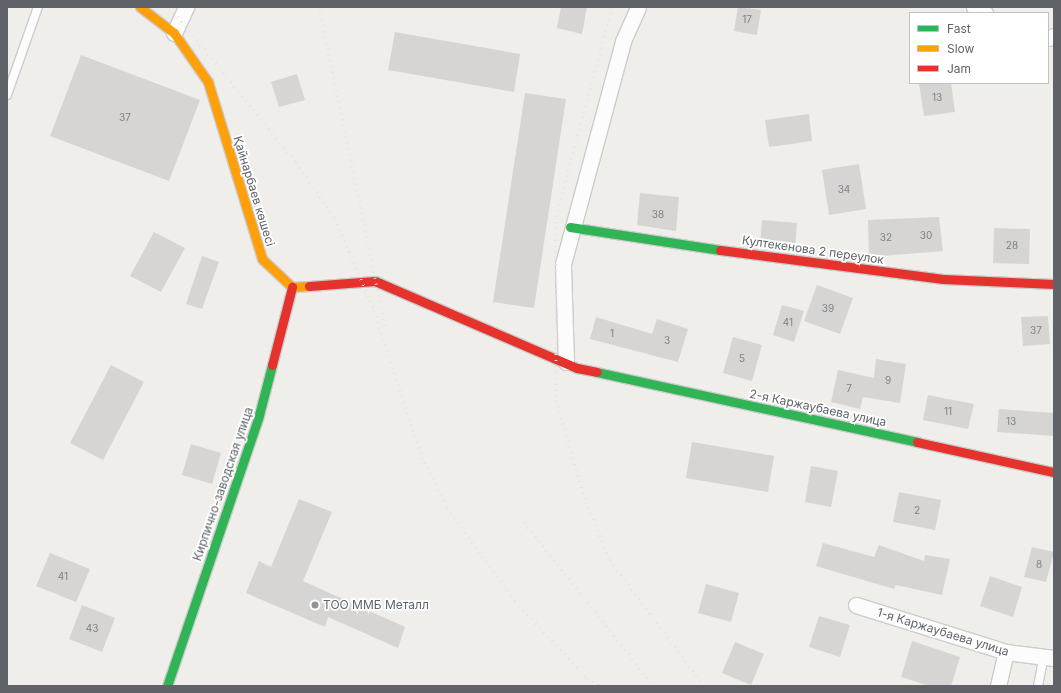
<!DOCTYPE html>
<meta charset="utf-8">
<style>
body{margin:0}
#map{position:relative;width:1061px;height:693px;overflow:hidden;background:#efeeea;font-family:Inter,sans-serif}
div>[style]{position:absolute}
.building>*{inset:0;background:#d6d5d3}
.roads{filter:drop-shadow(1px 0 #cbcccc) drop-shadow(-1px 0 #cbcccc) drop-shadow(0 1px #cbcccc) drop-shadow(0 -1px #cbcccc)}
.lane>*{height:8px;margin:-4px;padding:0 4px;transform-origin:4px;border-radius:4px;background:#fdfcfc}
.street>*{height:15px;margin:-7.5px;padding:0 7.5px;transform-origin:7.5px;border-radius:7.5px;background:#fdfcfc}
.fast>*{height:9px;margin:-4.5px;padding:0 4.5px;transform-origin:4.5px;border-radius:4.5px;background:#30b455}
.slow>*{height:9px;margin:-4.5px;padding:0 4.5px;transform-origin:4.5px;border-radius:4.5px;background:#ff9f0a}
.jam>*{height:9px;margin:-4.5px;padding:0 4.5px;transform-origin:4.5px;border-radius:4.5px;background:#e5322d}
.rail>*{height:3px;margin-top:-1.5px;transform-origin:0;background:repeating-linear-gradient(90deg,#e4e4e4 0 1px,transparent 0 6px)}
.dots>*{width:11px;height:11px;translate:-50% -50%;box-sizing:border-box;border:2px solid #fff;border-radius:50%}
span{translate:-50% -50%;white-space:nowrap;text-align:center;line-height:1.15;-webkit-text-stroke:3.5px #fff;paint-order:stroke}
.number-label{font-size:10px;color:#7e8184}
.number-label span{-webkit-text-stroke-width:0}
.street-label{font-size:12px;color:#5f6368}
.poi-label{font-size:12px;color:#5f6368}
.left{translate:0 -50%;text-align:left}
.frame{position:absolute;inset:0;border:8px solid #5f6368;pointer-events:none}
.legend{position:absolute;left:909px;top:12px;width:140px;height:72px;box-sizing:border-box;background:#fff;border:1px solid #bfc1c3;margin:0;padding:5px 7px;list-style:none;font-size:12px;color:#5f6368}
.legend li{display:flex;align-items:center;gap:8px;height:20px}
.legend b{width:20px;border:1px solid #bfc1c3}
</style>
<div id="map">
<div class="building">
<i style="clip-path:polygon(561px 7px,587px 7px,582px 34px,557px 28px)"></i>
<i style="clip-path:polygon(738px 7px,761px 10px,757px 35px,734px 31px)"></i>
<i style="clip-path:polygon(395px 32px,520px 54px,514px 92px,388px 70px)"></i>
<i style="clip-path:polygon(81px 55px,200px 100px,169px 181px,50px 136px)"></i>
<i style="clip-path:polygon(297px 74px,305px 100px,279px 107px,271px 82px)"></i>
<i style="clip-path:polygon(951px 83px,955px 112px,924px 116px,919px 84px)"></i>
<i style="clip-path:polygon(525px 93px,566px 99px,534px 308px,493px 302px)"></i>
<i style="clip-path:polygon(809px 114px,812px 141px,769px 147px,765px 120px)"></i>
<i style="clip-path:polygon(859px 164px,866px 209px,829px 215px,822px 170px)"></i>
<i style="clip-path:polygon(640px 193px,679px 197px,676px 231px,637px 225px)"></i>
<i style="clip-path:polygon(939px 217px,943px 251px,869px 257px,868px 220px)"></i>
<i style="clip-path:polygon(762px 220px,797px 223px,795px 249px,760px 244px)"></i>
<i style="clip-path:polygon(994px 228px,1030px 229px,1029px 264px,993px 263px)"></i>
<i style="clip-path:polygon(154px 232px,185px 248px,161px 292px,130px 276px)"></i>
<i style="clip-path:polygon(202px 256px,219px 262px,202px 309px,186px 304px)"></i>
<i style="clip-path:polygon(817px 285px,853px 298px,840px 334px,804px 321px)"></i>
<i style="clip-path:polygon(782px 305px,804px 311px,794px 342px,773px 335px)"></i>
<i style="clip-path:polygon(1048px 316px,1050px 344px,1023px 346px,1021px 317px)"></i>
<i style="clip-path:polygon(596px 317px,652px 334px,657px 319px,688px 329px,678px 362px,590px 339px)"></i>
<i style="clip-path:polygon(733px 337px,762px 345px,752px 381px,723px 373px)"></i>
<i style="clip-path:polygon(876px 359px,906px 364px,900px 403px,863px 397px,860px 409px,831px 402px,838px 370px,874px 378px)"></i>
<i style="clip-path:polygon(111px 365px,144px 382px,103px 460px,70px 443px)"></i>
<i style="clip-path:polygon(928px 395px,974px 404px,968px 429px,923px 420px)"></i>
<i style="clip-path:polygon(999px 409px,1054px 413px,1054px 436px,997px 432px)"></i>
<i style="clip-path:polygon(692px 442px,774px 456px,768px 492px,686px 478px)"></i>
<i style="clip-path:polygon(191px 444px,221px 453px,212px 484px,182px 475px)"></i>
<i style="clip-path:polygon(811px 466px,838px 471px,831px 507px,805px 502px)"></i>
<i style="clip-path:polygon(899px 492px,941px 500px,935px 530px,893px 522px)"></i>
<i style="clip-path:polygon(299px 499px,332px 512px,303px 581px,405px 627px,398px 648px,328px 617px,325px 627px,246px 593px,259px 561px,271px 567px)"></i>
<i style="clip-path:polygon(823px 543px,874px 557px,879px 545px,924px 561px,925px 555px,950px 559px,942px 595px,896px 585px,894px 589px,816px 566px)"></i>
<i style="clip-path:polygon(1032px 547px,1054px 552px,1046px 582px,1024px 577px)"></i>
<i style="clip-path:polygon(50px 553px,90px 569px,76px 602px,36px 586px)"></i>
<i style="clip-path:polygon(990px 576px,1022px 587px,1013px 617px,980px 606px)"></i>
<i style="clip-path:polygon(706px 584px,739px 593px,731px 622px,698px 613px)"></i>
<i style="clip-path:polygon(82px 605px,115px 618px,102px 652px,69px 639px)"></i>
<i style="clip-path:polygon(819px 616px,850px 625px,840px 657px,809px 647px)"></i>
<i style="clip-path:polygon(912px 641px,960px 657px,951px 686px,929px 686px,901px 677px)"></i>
<i style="clip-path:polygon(735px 642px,764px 654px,751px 685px,722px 673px)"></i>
</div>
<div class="roads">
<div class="lane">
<i style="left:7px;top:95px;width:93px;rotate:-70.6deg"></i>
<i style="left:1038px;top:686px;width:32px;rotate:-79deg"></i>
</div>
<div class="street">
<i style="left:974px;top:7px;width:13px;rotate:29deg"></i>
<i style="left:174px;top:33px;width:29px;rotate:-65deg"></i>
<i style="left:1048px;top:38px;width:6px;rotate:-18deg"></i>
<i style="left:566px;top:362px;width:98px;rotate:-91.8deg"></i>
<i style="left:563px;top:264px;width:231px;rotate:-74.9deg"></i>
<i style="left:623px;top:41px;width:37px;rotate:-66deg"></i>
<i style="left:856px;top:605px;width:157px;rotate:17.4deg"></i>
<i style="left:1006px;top:652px;width:48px;rotate:7.1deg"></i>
<i style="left:998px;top:686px;width:35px;rotate:-77deg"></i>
</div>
<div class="fast">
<i style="left:570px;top:227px;width:152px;rotate:8.7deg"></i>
<i style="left:597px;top:372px;width:328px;rotate:12.3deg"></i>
<i style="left:167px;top:686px;width:286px;rotate:-71.2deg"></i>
<i style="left:259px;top:415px;width:52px;rotate:-75.4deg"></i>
</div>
<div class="slow">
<i style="left:140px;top:7px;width:43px;rotate:37.4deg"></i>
<i style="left:174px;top:33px;width:60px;rotate:55.2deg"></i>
<i style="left:208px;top:82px;width:185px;rotate:73deg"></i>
<i style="left:262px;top:259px;width:41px;rotate:43deg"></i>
<i style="left:292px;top:287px;width:17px;rotate:-3deg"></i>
</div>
<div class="jam">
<i style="left:720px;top:250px;width:225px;rotate:7.4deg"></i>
<i style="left:943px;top:279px;width:111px;rotate:2.6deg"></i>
<i style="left:309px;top:286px;width:66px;rotate:-4.3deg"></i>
<i style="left:375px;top:281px;width:220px;rotate:23.3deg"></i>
<i style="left:577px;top:368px;width:20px;rotate:11deg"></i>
<i style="left:272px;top:365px;width:81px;rotate:-75.6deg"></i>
<i style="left:917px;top:442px;width:140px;rotate:12.4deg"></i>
</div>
</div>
<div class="rail">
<i style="left:170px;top:7px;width:200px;rotate:50.9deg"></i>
<i style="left:296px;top:162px;width:68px;rotate:55.1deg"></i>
<i style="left:335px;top:218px;width:100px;rotate:67deg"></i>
<i style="left:374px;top:310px;width:155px;rotate:71.9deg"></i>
<i style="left:422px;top:457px;width:57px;rotate:63.9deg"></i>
<i style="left:447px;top:508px;width:115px;rotate:53.8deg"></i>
<i style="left:515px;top:601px;width:105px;rotate:46.9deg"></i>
<i style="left:587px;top:678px;width:15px;rotate:32deg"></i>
<i style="left:319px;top:7px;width:330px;rotate:78.3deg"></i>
<i style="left:612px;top:7px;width:216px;rotate:105deg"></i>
<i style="left:556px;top:216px;width:184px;rotate:90deg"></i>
<i style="left:556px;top:400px;width:106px;rotate:73.6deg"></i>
<i style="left:586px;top:502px;width:63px;rotate:67.5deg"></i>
<i style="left:610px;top:560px;width:157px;rotate:53.3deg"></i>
<i style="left:524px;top:522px;width:209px;rotate:51.6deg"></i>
</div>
<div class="dots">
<i style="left:315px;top:605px;background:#919496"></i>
</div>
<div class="number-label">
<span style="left:747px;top:20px">17</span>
<span style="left:937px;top:98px">13</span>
<span style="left:125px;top:118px">37</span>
<span style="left:844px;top:190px">34</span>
<span style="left:658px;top:215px">38</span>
<span style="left:926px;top:236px">30</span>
<span style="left:886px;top:238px">32</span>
<span style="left:1012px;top:246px">28</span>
<span style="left:828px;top:309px">39</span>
<span style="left:788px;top:323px">41</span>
<span style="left:1036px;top:331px">37</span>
<span style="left:612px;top:334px">1</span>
<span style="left:667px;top:341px">3</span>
<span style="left:742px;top:359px">5</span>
<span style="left:888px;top:381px">9</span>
<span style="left:849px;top:389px">7</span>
<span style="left:948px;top:412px">11</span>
<span style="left:1011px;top:422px">13</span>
<span style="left:917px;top:511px">2</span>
<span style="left:1039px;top:565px">8</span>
<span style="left:63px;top:577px">41</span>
<span style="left:92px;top:629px">43</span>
</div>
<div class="street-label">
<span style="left:254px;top:191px;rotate:73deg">Қайнарбаев көшесі</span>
<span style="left:813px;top:250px;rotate:8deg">Култекенова 2 переулок</span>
<span style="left:818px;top:408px;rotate:12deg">2-я Каржаубаева улица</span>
<span style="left:223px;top:484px;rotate:-71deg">Кирпично-заводская улица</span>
<span style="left:943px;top:632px;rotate:17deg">1-я Каржаубаева улица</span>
</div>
<div class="poi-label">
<span class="left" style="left:323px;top:605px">ТОО ММБ Металл</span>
</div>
<div class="frame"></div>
<ul class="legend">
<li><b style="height:5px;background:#30b455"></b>Fast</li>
<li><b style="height:5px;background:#ff9f0a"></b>Slow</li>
<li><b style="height:5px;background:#e5322d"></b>Jam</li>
</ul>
</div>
